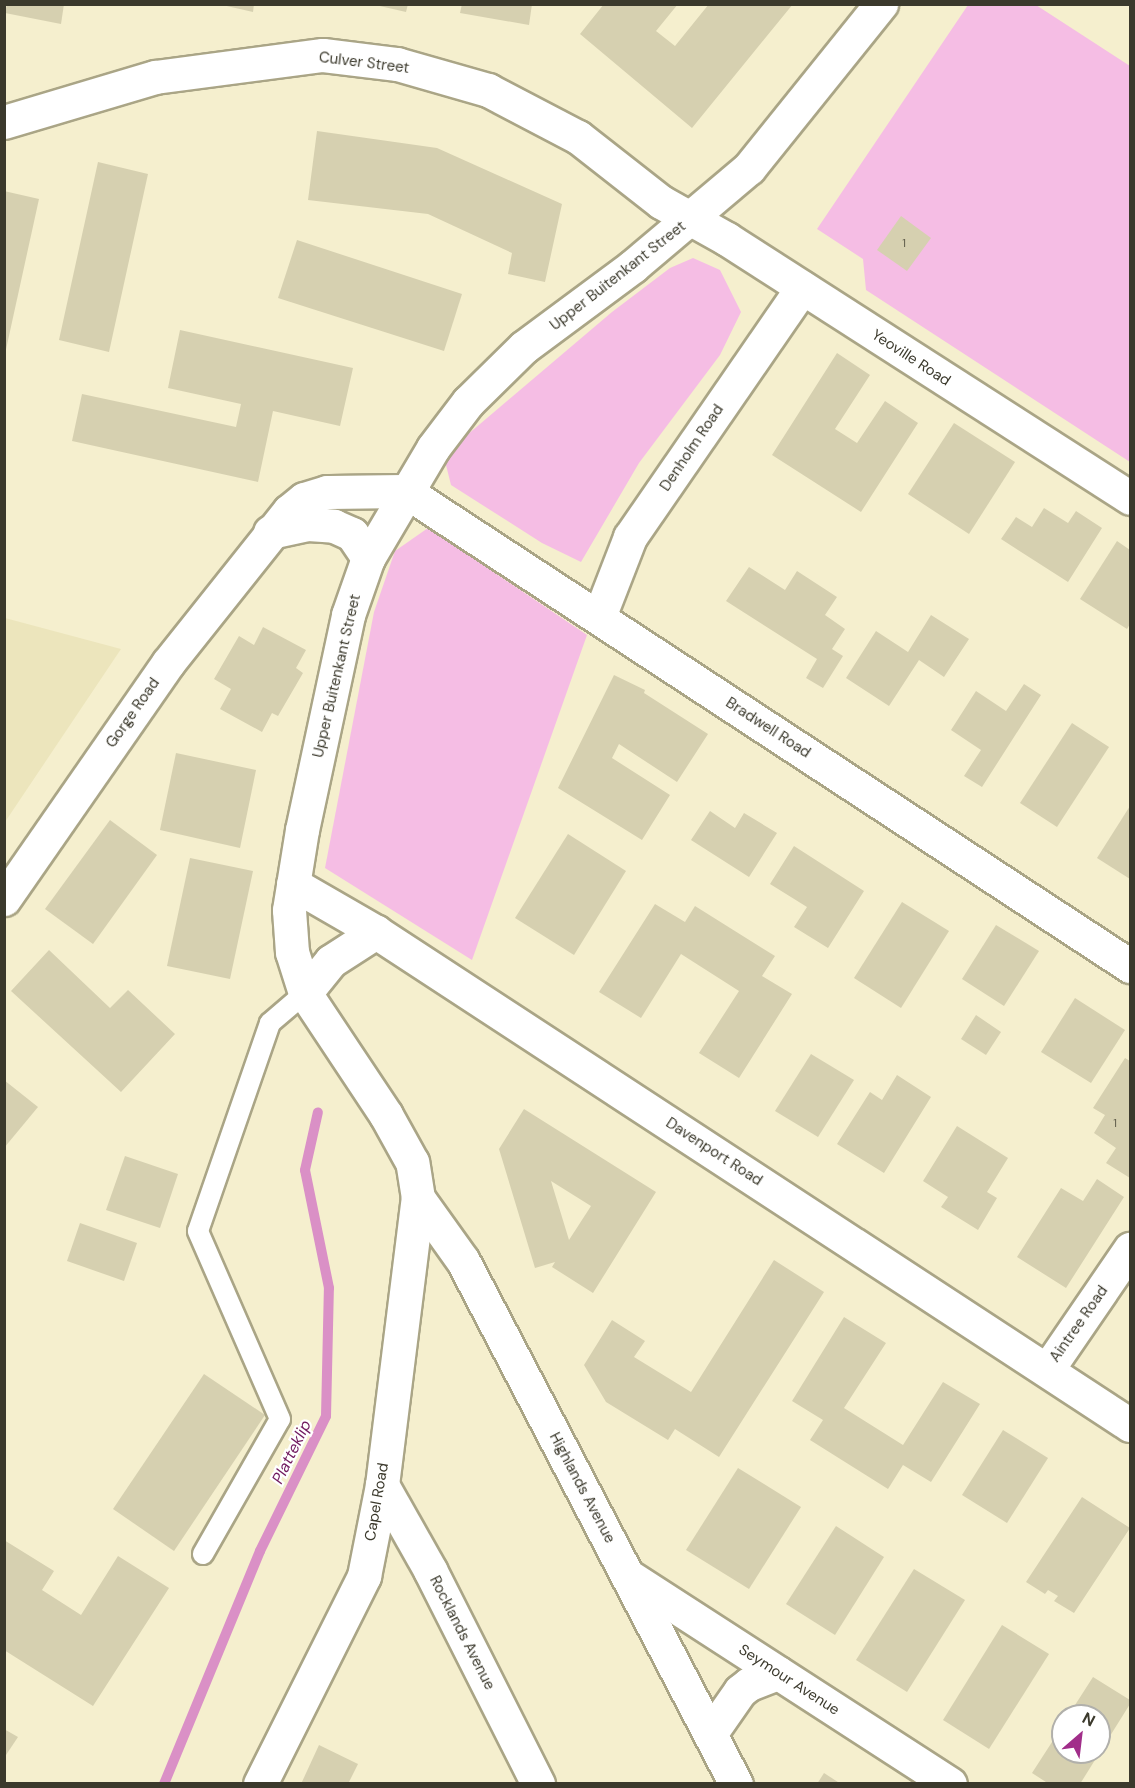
<!DOCTYPE html>
<style>
body{margin:0}
#map{position:relative;width:1135px;height:1788px;overflow:hidden;background:#f5efce;font-family:"DM Sans",sans-serif}
div>[style]{position:absolute}
.built>*{inset:0;background:#ece5bc}
.green>*{inset:0;background:#f5bde4}
.stream>*{height:10px;margin:-5px;padding:0 5px;transform-origin:5px;border-radius:5px;background:#da90c6}
.building>*{inset:0;background:#d6d0b0}
.roads{filter:drop-shadow(2px 0 #aaa586) drop-shadow(-2px 0 #aaa586) drop-shadow(0 2px #aaa586) drop-shadow(0 -2px #aaa586)}
.service>*{height:20px;margin:-10px;padding:0 10px;transform-origin:10px;border-radius:10px;background:#fff}
.minor>*{height:33px;margin:-16.5px;padding:0 16.5px;transform-origin:16.5px;border-radius:16.5px;background:#fff}
.tertiary>*{height:33px;margin:-16.5px;padding:0 16.5px;transform-origin:16.5px;border-radius:16.5px;background:#fff}
span{translate:-50% -50%;white-space:nowrap;text-align:center;line-height:1.15;-webkit-text-stroke:4.5px #fff;paint-order:stroke}
.number-label{font-size:12px;color:#625f4d}
.number-label span{-webkit-text-stroke-width:0}
.street-label{font-size:15px;color:#3b392c}
.water-label{font-size:16px;color:#711a5f;font-style:italic}
.frame{position:absolute;inset:0;border:6px solid #3b392c;pointer-events:none}
.north{position:absolute;left:1051px;top:1704px;width:60px;height:60px;box-sizing:border-box;background:#fff;border:2px solid #b1b0ab;border-radius:50%;rotate:28deg;font-size:16px;font-weight:700;line-height:24px;text-align:center;color:#3b392c}
.north::after{content:'';display:block;margin:auto;width:21px;height:27px;background:#a12e8a;clip-path:polygon(50% 0,100% 100%,50% 72%,0 100%)}
</style>
<div id="map">
<div class="built">
<i style="clip-path:polygon(5px 618px,121px 649px,5px 822px,4px 618px)"></i>
</div>
<div class="green">
<i style="clip-path:polygon(968px 5px,1036px 5px,1130px 66px,1130px 462px,866px 290px,863px 259px,817px 229px)"></i>
<i style="clip-path:polygon(693px 258px,720px 270px,741px 312px,720px 355px,639px 463px,581px 562px,542px 543px,451px 485px,445px 461px,460px 441px,612px 312px,670px 268px)"></i>
<i style="clip-path:polygon(428px 528px,587px 635px,472px 960px,325px 868px,374px 612px,395px 551px)"></i>
</div>
<div class="stream">
<i style="left:164px;top:1784px;width:252px;rotate:-67.6deg"></i>
<i style="left:260px;top:1551px;width:150px;rotate:-63.9deg"></i>
<i style="left:326px;top:1416px;width:128px;rotate:-88.7deg"></i>
<i style="left:329px;top:1288px;width:120px;rotate:-101.5deg"></i>
<i style="left:305px;top:1170px;width:59px;rotate:-77.4deg"></i>
</div>
<div class="building">
<i style="clip-path:polygon(7px 4px,64px 4px,61px 24px,5px 13px)"></i>
<i style="clip-path:polygon(218px 4px,254px 4px,253px 12px)"></i>
<i style="clip-path:polygon(371px 4px,408px 4px,406px 12px)"></i>
<i style="clip-path:polygon(462px 4px,532px 4px,529px 25px,460px 13px)"></i>
<i style="clip-path:polygon(604px 4px,678px 4px,656px 31px,675px 46px,709px 4px,793px 4px,692px 128px,580px 34px)"></i>
<i style="clip-path:polygon(317px 131px,437px 148px,562px 204px,545px 282px,508px 274px,512px 253px,428px 214px,308px 200px)"></i>
<i style="clip-path:polygon(98px 162px,148px 174px,109px 352px,59px 340px)"></i>
<i style="clip-path:polygon(4px 191px,39px 199px,5px 354px,4px 354px)"></i>
<i style="clip-path:polygon(901px 216px,931px 238px,907px 271px,877px 250px)"></i>
<i style="clip-path:polygon(297px 240px,462px 294px,444px 351px,278px 298px)"></i>
<i style="clip-path:polygon(180px 330px,353px 368px,340px 426px,273px 411px,258px 482px,72px 441px,82px 394px,236px 427px,241px 404px,168px 388px)"></i>
<i style="clip-path:polygon(837px 353px,870px 375px,835px 429px,857px 443px,885px 401px,918px 423px,861px 512px,772px 455px)"></i>
<i style="clip-path:polygon(954px 423px,1015px 462px,969px 534px,908px 494px)"></i>
<i style="clip-path:polygon(1044px 508px,1068px 523px,1076px 511px,1102px 528px,1068px 582px,1001px 539px,1016px 517px,1032px 527px)"></i>
<i style="clip-path:polygon(1117px 541px,1130px 550px,1130px 624px,1127px 629px,1080px 599px)"></i>
<i style="clip-path:polygon(749px 567px,785px 590px,797px 571px,837px 597px,825px 615px,845px 629px,832px 649px,843px 656px,823px 688px,806px 678px,817px 659px,726px 601px)"></i>
<i style="clip-path:polygon(931px 615px,969px 639px,944px 677px,919px 660px,889px 706px,846px 678px,876px 631px,908px 652px)"></i>
<i style="clip-path:polygon(263px 627px,306px 650px,296px 668px,303px 673px,278px 716px,272px 713px,262px 732px,220px 709px,231px 689px,214px 679px,239px 636px,254px 645px)"></i>
<i style="clip-path:polygon(614px 675px,645px 690px,644px 693px,708px 734px,677px 782px,619px 744px,612px 758px,670px 795px,642px 840px,558px 788px)"></i>
<i style="clip-path:polygon(1024px 684px,1041px 695px,982px 787px,964px 776px,981px 750px,951px 730px,976px 691px,1006px 711px)"></i>
<i style="clip-path:polygon(1072px 723px,1109px 747px,1057px 827px,1020px 803px)"></i>
<i style="clip-path:polygon(176px 753px,256px 770px,240px 848px,160px 830px)"></i>
<i style="clip-path:polygon(1130px 806px,1130px 879px,1097px 858px)"></i>
<i style="clip-path:polygon(710px 811px,735px 828px,744px 813px,777px 833px,749px 877px,691px 840px)"></i>
<i style="clip-path:polygon(110px 820px,157px 855px,93px 944px,45px 909px)"></i>
<i style="clip-path:polygon(568px 834px,626px 871px,574px 955px,515px 918px)"></i>
<i style="clip-path:polygon(794px 846px,864px 891px,828px 948px,794px 927px,807px 907px,770px 884px)"></i>
<i style="clip-path:polygon(190px 858px,253px 871px,230px 979px,167px 966px)"></i>
<i style="clip-path:polygon(902px 902px,949px 931px,901px 1008px,854px 978px)"></i>
<i style="clip-path:polygon(655px 904px,685px 922px,695px 906px,775px 956px,762px 976px,792px 994px,739px 1078px,699px 1053px,739px 991px,681px 954px,641px 1018px,599px 992px)"></i>
<i style="clip-path:polygon(996px 925px,1039px 951px,1004px 1006px,962px 979px)"></i>
<i style="clip-path:polygon(49px 950px,110px 1008px,128px 990px,175px 1034px,121px 1092px,11px 991px)"></i>
<i style="clip-path:polygon(1075px 998px,1125px 1030px,1091px 1083px,1041px 1052px)"></i>
<i style="clip-path:polygon(976px 1015px,1001px 1032px,986px 1055px,961px 1039px)"></i>
<i style="clip-path:polygon(811px 1054px,854px 1080px,818px 1137px,775px 1111px)"></i>
<i style="clip-path:polygon(1125px 1058px,1130px 1061px,1130px 1178px,1106px 1163px,1116px 1148px,1094px 1133px,1105px 1115px,1093px 1108px)"></i>
<i style="clip-path:polygon(897px 1075px,931px 1097px,884px 1173px,837px 1144px,870px 1092px,882px 1100px)"></i>
<i style="clip-path:polygon(4px 1080px,38px 1107px,4px 1148px)"></i>
<i style="clip-path:polygon(evenodd,524px 1109px,656px 1192px,593px 1293px,552px 1267px,555px 1262px,535px 1268px,499px 1149px,524px 1109px,551px 1181px,591px 1206px,569px 1240px,551px 1181px)"></i>
<i style="clip-path:polygon(957px 1126px,1008px 1158px,987px 1192px,997px 1198px,978px 1230px,941px 1207px,948px 1197px,923px 1181px)"></i>
<i style="clip-path:polygon(125px 1156px,178px 1174px,160px 1228px,106px 1210px)"></i>
<i style="clip-path:polygon(1097px 1179px,1124px 1197px,1066px 1288px,1017px 1257px,1061px 1188px,1083px 1201px)"></i>
<i style="clip-path:polygon(80px 1223px,137px 1243px,124px 1281px,67px 1261px)"></i>
<i style="clip-path:polygon(774px 1260px,824px 1292px,719px 1457px,675px 1429px,668px 1440px,606px 1402px,584px 1365px,612px 1320px,645px 1341px,634px 1357px,691px 1392px)"></i>
<i style="clip-path:polygon(844px 1317px,886px 1343px,844px 1408px,903px 1445px,943px 1382px,980px 1404px,931px 1482px,903px 1465px,888px 1489px,810px 1440px,823px 1420px,792px 1401px)"></i>
<i style="clip-path:polygon(204px 1374px,265px 1415px,174px 1551px,113px 1509px)"></i>
<i style="clip-path:polygon(1003px 1430px,1048px 1458px,1007px 1523px,962px 1495px)"></i>
<i style="clip-path:polygon(738px 1468px,801px 1507px,749px 1589px,686px 1550px)"></i>
<i style="clip-path:polygon(1082px 1497px,1130px 1528px,1074px 1613px,1054px 1601px,1058px 1596px,1048px 1590px,1045px 1594px,1026px 1582px)"></i>
<i style="clip-path:polygon(836px 1526px,884px 1557px,835px 1635px,786px 1604px)"></i>
<i style="clip-path:polygon(4px 1540px,54px 1571px,42px 1590px,81px 1615px,118px 1556px,169px 1588px,93px 1706px,4px 1650px)"></i>
<i style="clip-path:polygon(914px 1569px,965px 1600px,907px 1692px,856px 1660px)"></i>
<i style="clip-path:polygon(1002px 1625px,1049px 1654px,989px 1749px,943px 1720px)"></i>
<i style="clip-path:polygon(1093px 1677px,1130px 1700px,1130px 1704px,1080px 1784px,1049px 1784px,1032px 1773px,1063px 1725px,1063px 1752px,1099px 1752px,1099px 1716px,1068px 1716px)"></i>
<i style="clip-path:polygon(4px 1729px,18px 1737px,4px 1758px)"></i>
<i style="clip-path:polygon(319px 1745px,358px 1764px,348px 1784px,301px 1784px)"></i>
<i style="clip-path:polygon(824px 1773px,841px 1784px,817px 1784px)"></i>
</div>
<div class="roads">
<div class="service">
<i style="left:203px;top:1554px;width:155px;rotate:-60.3deg"></i>
<i style="left:280px;top:1419px;width:205px;rotate:-113.6deg"></i>
<i style="left:198px;top:1231px;width:220px;rotate:-70.9deg"></i>
<i style="left:270px;top:1023px;width:46px;rotate:-40.6deg"></i>
</div>
<div class="minor">
<i style="left:4px;top:122px;width:158px;rotate:-16.6deg"></i>
<i style="left:155px;top:77px;width:169px;rotate:-7.5deg"></i>
<i style="left:323px;top:55px;width:75px;rotate:6.9deg"></i>
<i style="left:397px;top:64px;width:95px;rotate:15.9deg"></i>
<i style="left:488px;top:90px;width:102px;rotate:27.6deg"></i>
<i style="left:578px;top:137px;width:105px;rotate:38.1deg"></i>
<i style="left:661px;top:202px;width:76px;rotate:29.3deg"></i>
<i style="left:727px;top:239px;width:479px;rotate:32.7deg"></i>
<i style="left:270px;top:532px;width:39px;rotate:-12deg"></i>
<i style="left:308px;top:524px;width:26px;rotate:4deg"></i>
<i style="left:334px;top:526px;width:20px;rotate:24deg"></i>
<i style="left:352px;top:534px;width:29px;rotate:56deg"></i>
<i style="left:599px;top:617px;width:86px;rotate:-68.8deg"></i>
<i style="left:630px;top:537px;width:303px;rotate:-55.4deg"></i>
<i style="left:293px;top:884px;width:96px;rotate:30deg"></i>
<i style="left:376px;top:932px;width:901px;rotate:33.18deg"></i>
<i style="left:4px;top:899px;width:287px;rotate:-55.2deg"></i>
<i style="left:168px;top:663px;width:194px;rotate:-51.5deg"></i>
<i style="left:289px;top:511px;width:19px;rotate:-39deg"></i>
<i style="left:304px;top:499px;width:24px;rotate:-17deg"></i>
<i style="left:327px;top:492px;width:78px;rotate:-0.7deg"></i>
<i style="left:405px;top:491px;width:867px;rotate:33.23deg"></i>
<i style="left:305px;top:993px;width:41px;rotate:-50.9deg"></i>
<i style="left:331px;top:961px;width:54px;rotate:-32.8deg"></i>
<i style="left:418px;top:1198px;width:77px;rotate:54.5deg"></i>
<i style="left:463px;top:1261px;width:590px;rotate:62.44deg"></i>
<i style="left:1047px;top:1370px;width:147px;rotate:-55.6deg"></i>
<i style="left:382px;top:1485px;width:98px;rotate:60.5deg"></i>
<i style="left:430px;top:1570px;width:240px;rotate:63.2deg"></i>
<i style="left:630px;top:1577px;width:381px;rotate:32.9deg"></i>
<i style="left:710px;top:1734px;width:52px;rotate:-55.1deg"></i>
<i style="left:740px;top:1691px;width:11px;rotate:-38deg"></i>
<i style="left:749px;top:1684px;width:31px;rotate:-21deg"></i>
</div>
<div class="tertiary">
<i style="left:260px;top:1784px;width:233px;rotate:-63.4deg"></i>
<i style="left:364px;top:1576px;width:93px;rotate:-78.8deg"></i>
<i style="left:382px;top:1485px;width:289px;rotate:-82.9deg"></i>
<i style="left:418px;top:1198px;width:36px;rotate:-99deg"></i>
<i style="left:412px;top:1162px;width:54px;rotate:-119deg"></i>
<i style="left:386px;top:1115px;width:146px;rotate:-123.6deg"></i>
<i style="left:305px;top:993px;width:43px;rotate:-107.6deg"></i>
<i style="left:292px;top:952px;width:42px;rotate:-94.1deg"></i>
<i style="left:289px;top:910px;width:81px;rotate:-80.8deg"></i>
<i style="left:302px;top:830px;width:220px;rotate:-77.9deg"></i>
<i style="left:348px;top:615px;width:60px;rotate:-70.7deg"></i>
<i style="left:368px;top:558px;width:128px;rotate:-59.4deg"></i>
<i style="left:433px;top:448px;width:58px;rotate:-52.7deg"></i>
<i style="left:468px;top:402px;width:78px;rotate:-44.5deg"></i>
<i style="left:524px;top:347px;width:136px;rotate:-36.6deg"></i>
<i style="left:633px;top:266px;width:152px;rotate:-40.2deg"></i>
<i style="left:749px;top:168px;width:211px;rotate:-51.2deg"></i>
</div>
</div>
<div class="number-label">
<span style="left:904px;top:244px">1</span>
<span style="left:1115px;top:1124px">1</span>
</div>
<div class="street-label">
<span style="left:364px;top:63px;rotate:7deg">Culver Street</span>
<span style="left:618px;top:276px;rotate:-38deg">Upper Buitenkant Street</span>
<span style="left:911px;top:358px;rotate:33deg">Yeoville Road</span>
<span style="left:692px;top:448px;rotate:-56deg">Denholm Road</span>
<span style="left:337px;top:676px;rotate:-77deg">Upper Buitenkant Street</span>
<span style="left:133px;top:713px;rotate:-55deg">Gorge Road</span>
<span style="left:768px;top:728px;rotate:33deg">Bradwell Road</span>
<span style="left:714px;top:1152px;rotate:33deg">Davenport Road</span>
<span style="left:1079px;top:1324px;rotate:-55deg">Aintree Road</span>
<span style="left:582px;top:1488px;rotate:62deg">Highlands Avenue</span>
<span style="left:377px;top:1502px;rotate:-80deg">Capel Road</span>
<span style="left:462px;top:1633px;rotate:63deg">Rocklands Avenue</span>
<span style="left:789px;top:1680px;rotate:33deg">Seymour Avenue</span>
</div>
<div class="water-label">
<span style="left:292px;top:1452px;rotate:-64deg">Platteklip</span>
</div>
<div class="frame"></div>
<div class="north">N</div>
</div>
